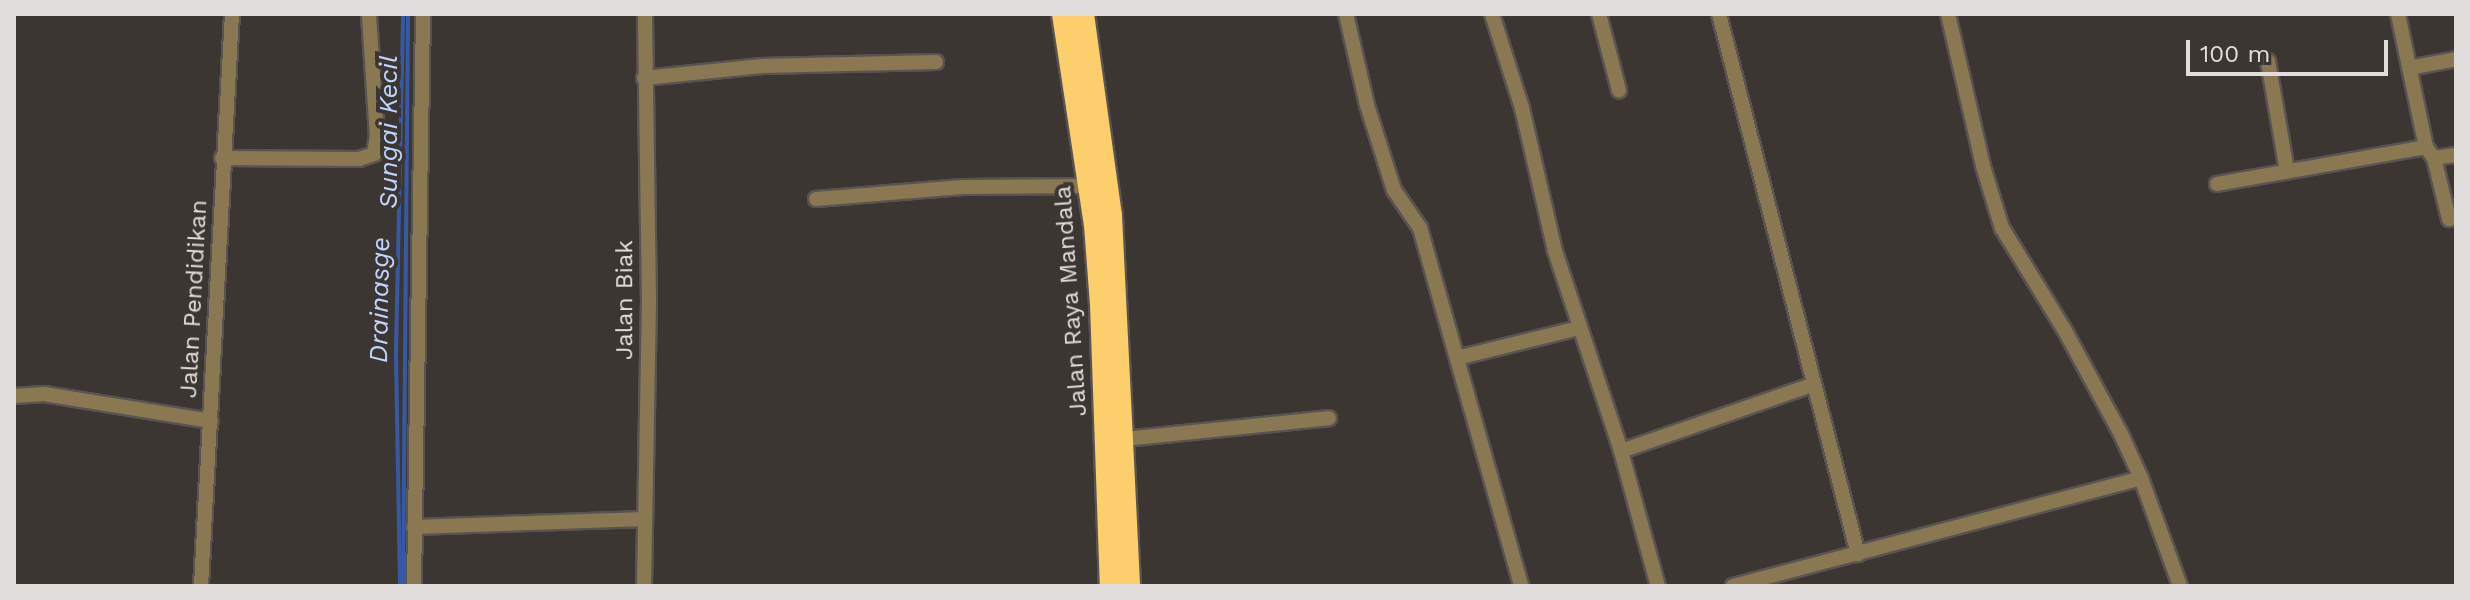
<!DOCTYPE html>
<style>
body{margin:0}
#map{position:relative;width:2470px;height:600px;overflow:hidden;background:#3c3633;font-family:"Work Sans",sans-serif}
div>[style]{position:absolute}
.stream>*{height:4px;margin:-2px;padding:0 2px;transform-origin:2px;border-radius:2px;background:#3659a5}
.roads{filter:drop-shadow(2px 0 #5a5451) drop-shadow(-2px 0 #5a5451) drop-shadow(0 2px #5a5451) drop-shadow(0 -2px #5a5451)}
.minor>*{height:14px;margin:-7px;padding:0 7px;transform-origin:7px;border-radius:7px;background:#8a7853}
.highway>*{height:22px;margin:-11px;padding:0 11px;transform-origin:11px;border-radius:11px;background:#fdcf6c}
span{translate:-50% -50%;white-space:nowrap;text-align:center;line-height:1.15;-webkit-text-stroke:8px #3c3633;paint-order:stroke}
.street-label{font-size:24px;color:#e0ddda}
.water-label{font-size:26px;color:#bed3fd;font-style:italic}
.frame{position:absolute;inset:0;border:16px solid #e0ddda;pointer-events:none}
.scale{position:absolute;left:2186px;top:40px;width:202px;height:36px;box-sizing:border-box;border:4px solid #e0ddda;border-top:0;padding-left:10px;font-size:24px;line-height:28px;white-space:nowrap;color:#e0ddda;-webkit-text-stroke:6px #3c3633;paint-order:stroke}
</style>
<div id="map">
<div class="stream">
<i style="left:400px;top:586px;width:234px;rotate:-91deg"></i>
<i style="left:396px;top:352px;width:338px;rotate:-88.8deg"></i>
<i style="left:403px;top:586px;width:572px;rotate:-89.5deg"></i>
</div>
<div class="roads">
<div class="minor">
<i style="left:1346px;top:14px;width:93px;rotate:77deg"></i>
<i style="left:1367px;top:105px;width:89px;rotate:72.4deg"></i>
<i style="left:1394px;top:190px;width:46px;rotate:55.6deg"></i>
<i style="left:1420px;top:228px;width:372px;rotate:74.2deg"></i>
<i style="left:1492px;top:14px;width:99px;rotate:72.3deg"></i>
<i style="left:1522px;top:108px;width:147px;rotate:77deg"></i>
<i style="left:1555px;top:251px;width:211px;rotate:71.7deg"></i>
<i style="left:1621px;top:451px;width:140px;rotate:74.7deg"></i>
<i style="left:1599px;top:14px;width:79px;rotate:75.3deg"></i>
<i style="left:1719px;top:14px;width:558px;rotate:75.57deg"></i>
<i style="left:1948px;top:14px;width:156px;rotate:77deg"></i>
<i style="left:1983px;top:166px;width:65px;rotate:73deg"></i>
<i style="left:2002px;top:228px;width:119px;rotate:58.5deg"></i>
<i style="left:2064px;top:329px;width:119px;rotate:61.5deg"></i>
<i style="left:2121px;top:434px;width:48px;rotate:65.6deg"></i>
<i style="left:2141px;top:478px;width:115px;rotate:70.1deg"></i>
<i style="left:2268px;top:61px;width:112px;rotate:80.2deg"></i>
<i style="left:2409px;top:68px;width:48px;rotate:-10.8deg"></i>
<i style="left:644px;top:78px;width:119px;rotate:-5.8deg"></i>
<i style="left:762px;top:66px;width:174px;rotate:-1.3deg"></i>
<i style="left:2426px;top:147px;width:14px;rotate:54deg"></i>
<i style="left:2434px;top:158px;width:63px;rotate:76.2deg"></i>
<i style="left:222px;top:158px;width:137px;rotate:0.4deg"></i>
<i style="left:359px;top:159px;width:16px;rotate:-18deg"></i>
<i style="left:374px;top:154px;width:18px;rotate:-81deg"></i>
<i style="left:377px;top:136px;width:122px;rotate:-93.8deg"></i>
<i style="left:2434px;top:158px;width:22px;rotate:-8deg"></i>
<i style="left:2217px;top:184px;width:212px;rotate:-10deg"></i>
<i style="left:2426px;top:147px;width:136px;rotate:-101.9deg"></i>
<i style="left:816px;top:199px;width:147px;rotate:-4.7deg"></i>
<i style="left:963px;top:187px;width:126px;rotate:-0.5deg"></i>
<i style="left:1457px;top:358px;width:126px;rotate:-13.8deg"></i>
<i style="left:14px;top:396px;width:30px;rotate:-4deg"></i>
<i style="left:44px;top:394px;width:169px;rotate:9.2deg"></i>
<i style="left:1114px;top:440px;width:216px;rotate:-5.8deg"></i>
<i style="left:1621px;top:451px;width:202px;rotate:-19.1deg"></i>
<i style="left:414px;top:527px;width:231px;rotate:-2deg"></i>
<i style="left:201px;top:586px;width:573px;rotate:-86.9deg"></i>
<i style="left:414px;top:586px;width:572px;rotate:-89.1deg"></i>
<i style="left:644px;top:586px;width:283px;rotate:-89deg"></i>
<i style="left:649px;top:303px;width:289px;rotate:-90.8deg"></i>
<i style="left:1733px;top:586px;width:422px;rotate:-14.8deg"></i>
</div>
<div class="highway">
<i style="left:1063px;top:14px;width:213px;rotate:81.4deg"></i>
<i style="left:1095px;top:225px;width:79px;rotate:85.7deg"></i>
<i style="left:1101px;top:304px;width:282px;rotate:88deg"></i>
<i style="left:1083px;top:14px;width:204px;rotate:82.1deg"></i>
<i style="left:1111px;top:216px;width:370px;rotate:87.2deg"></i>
</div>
</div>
<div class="street-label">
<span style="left:194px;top:299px;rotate:-87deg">Jalan Pendidikan</span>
<span style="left:625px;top:300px;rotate:-90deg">Jalan Biak</span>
<span style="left:1071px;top:301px;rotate:-94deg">Jalan Raya Mandala</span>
</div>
<div class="water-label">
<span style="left:389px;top:132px;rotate:-90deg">Sungai Kecil</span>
<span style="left:380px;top:300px;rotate:-89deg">Drainasge</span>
</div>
<div class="frame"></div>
<div class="scale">100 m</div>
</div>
